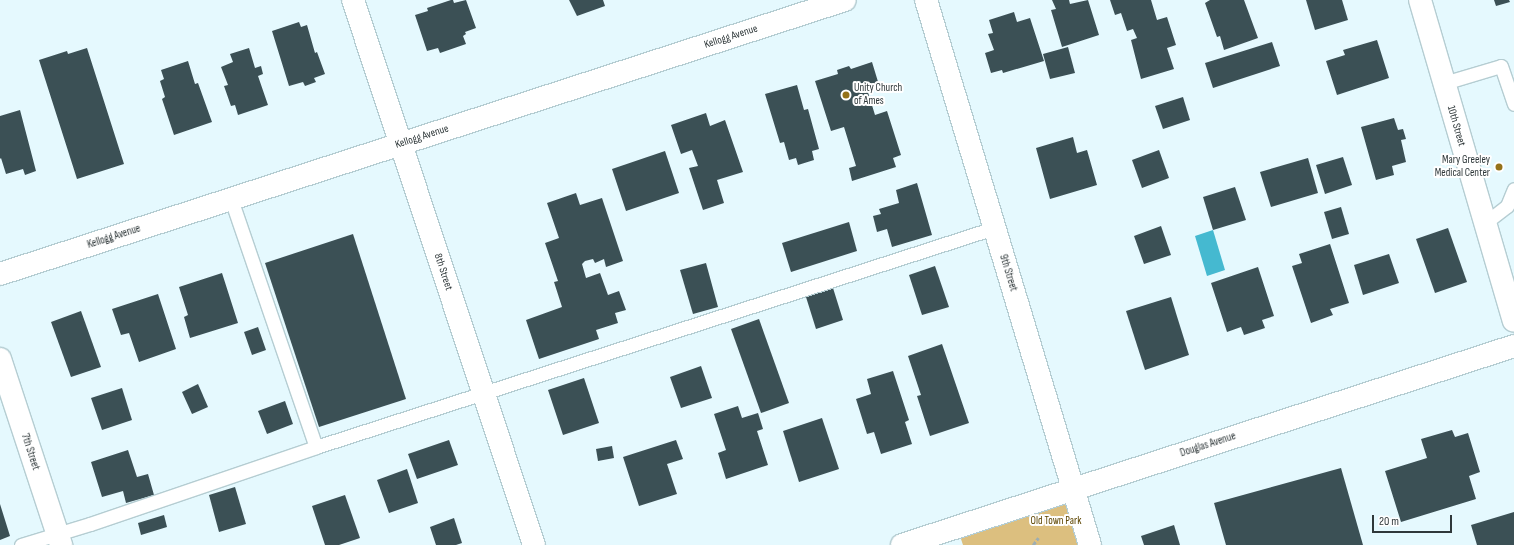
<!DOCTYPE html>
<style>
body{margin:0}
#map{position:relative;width:1514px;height:545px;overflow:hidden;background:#e5f9fe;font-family:"Sofia Sans Condensed",sans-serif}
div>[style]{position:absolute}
.green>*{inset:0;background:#dcbf7f}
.water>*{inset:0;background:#45b9d0}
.building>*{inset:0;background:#3b5055}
.path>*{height:2.5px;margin-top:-1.25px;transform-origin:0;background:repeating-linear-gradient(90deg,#9dadb1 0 4px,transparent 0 6px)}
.roads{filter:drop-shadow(1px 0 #b5cdd2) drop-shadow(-1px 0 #b5cdd2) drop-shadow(0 1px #b5cdd2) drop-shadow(0 -1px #b5cdd2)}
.service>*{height:13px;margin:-6.5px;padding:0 6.5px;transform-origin:6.5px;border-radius:6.5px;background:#fff}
.minor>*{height:22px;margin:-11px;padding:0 11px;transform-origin:11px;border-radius:11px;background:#fff}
.dots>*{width:11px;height:11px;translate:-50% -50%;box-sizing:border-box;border:2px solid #fff;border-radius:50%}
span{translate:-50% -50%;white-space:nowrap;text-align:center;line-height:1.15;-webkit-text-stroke:4px #fff;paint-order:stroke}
.street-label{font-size:11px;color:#2f383a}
.poi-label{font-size:11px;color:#2f383a}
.left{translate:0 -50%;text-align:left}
.right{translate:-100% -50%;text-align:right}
.park-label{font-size:11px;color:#5d4501}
.scale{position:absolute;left:1372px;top:515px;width:80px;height:18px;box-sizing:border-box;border:2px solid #2f383a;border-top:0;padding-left:5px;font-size:12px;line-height:14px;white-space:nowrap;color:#2f383a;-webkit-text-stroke:3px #fff;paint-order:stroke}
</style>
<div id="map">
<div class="green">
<i style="clip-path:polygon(1074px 489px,1090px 545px,963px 545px,957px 527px)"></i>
</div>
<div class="water">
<i style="clip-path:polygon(1213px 230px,1225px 270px,1207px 276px,1195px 236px)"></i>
</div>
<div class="building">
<i style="clip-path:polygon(451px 0,453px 0,454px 3px,466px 0,476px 28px,465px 32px,466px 34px,463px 36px,466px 44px,440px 53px,438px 48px,427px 51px,415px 15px,428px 11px,427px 8px)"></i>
<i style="clip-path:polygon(569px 0,603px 0,605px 6px,577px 16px)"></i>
<i style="clip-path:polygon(1052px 0,1069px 0,1070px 4px,1088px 0,1099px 35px,1062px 47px,1051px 10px,1056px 9px)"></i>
<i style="clip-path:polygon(1110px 0,1151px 0,1157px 20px,1167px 17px,1176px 45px,1167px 48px,1174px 69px,1141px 79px,1131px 40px,1137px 38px,1133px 29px,1127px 31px,1121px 13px,1115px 15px)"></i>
<i style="clip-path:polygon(1210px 0,1244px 0,1258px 38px,1224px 50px,1220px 36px,1217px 37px,1205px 3px)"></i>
<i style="clip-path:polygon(1306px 0,1342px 0,1348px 20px,1315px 30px)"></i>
<i style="clip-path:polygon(1494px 0,1509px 0,1510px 2px,1496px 6px)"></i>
<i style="clip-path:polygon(1014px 12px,1017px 22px,1030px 18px,1044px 61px,1003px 73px,1002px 70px,991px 73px,985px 53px,994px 50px,988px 34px,993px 33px,989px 20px)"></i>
<i style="clip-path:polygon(299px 22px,301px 27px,307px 25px,315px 53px,317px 52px,325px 74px,314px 78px,316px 82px,305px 86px,303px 82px,289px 86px,272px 31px)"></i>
<i style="clip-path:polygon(1377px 40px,1389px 78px,1337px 95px,1326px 61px,1345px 55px,1343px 50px)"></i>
<i style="clip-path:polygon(1272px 42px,1280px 66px,1213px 88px,1205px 63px)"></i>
<i style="clip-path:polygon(1068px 47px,1075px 73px,1050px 79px,1043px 54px)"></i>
<i style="clip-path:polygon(87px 48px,124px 164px,77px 179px,39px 60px,67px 51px,68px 54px)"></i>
<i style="clip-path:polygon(249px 48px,255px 68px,261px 66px,263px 74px,258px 76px,268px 105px,238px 115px,235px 105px,231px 106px,224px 86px,228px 85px,221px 67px,233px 62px,230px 54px)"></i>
<i style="clip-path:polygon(188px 61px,195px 84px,198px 83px,212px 122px,174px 135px,162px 99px,165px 97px,160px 81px,164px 79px,161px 70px)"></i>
<i style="clip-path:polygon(872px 62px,879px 85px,867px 89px,875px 115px,887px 111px,901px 155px,893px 158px,896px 167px,852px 181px,849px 168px,856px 166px,844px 127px,831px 131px,815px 81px,838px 74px,837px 70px,849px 66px,851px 69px)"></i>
<i style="clip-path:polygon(797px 85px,804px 110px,808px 109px,819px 149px,812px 151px,814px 160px,798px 165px,796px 158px,789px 160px,784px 142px,780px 143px,765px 94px)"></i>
<i style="clip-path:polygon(1183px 97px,1190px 120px,1163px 129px,1155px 106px)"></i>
<i style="clip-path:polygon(20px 110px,36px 171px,25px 175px,23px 169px,6px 174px,1px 158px,0 159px,0 116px)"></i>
<i style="clip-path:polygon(706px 113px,710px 126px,725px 120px,743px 172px,717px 180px,724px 203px,703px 210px,689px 168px,698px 166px,692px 150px,681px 154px,671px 125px)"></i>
<i style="clip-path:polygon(1394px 118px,1398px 130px,1403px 129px,1406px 139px,1401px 140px,1406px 162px,1392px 166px,1394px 175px,1376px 180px,1361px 127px)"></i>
<i style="clip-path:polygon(1073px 137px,1077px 153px,1087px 150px,1097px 185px,1050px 199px,1036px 148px)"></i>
<i style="clip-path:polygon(1159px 150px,1169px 178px,1142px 188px,1132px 160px)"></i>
<i style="clip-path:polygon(665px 151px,679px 193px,626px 211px,612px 169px)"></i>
<i style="clip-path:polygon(1343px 157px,1352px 185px,1325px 194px,1316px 165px)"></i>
<i style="clip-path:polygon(1308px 158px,1318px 193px,1271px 207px,1260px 172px)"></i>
<i style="clip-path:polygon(917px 183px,932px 235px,892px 247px,887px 229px,877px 232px,873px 216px,881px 214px,879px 209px,899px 203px,896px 190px)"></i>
<i style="clip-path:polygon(1235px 187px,1246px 220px,1213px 230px,1203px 197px)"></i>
<i style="clip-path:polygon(576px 193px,580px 205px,602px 198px,623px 261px,606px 267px,604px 259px,595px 263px,593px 259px,585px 261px,582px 264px,586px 278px,600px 273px,608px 295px,619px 291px,626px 310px,615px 313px,618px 323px,596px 330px,599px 339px,539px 359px,526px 320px,562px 307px,554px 282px,558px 281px,545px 243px,559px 238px,547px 203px)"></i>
<i style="clip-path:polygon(1341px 207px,1349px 234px,1332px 239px,1324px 212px)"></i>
<i style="clip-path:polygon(849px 222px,857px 251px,791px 272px,782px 243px)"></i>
<i style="clip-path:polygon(1161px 226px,1171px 255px,1144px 264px,1134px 236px)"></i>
<i style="clip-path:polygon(1448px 228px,1467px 282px,1435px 293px,1416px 239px)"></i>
<i style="clip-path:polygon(353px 234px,406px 399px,319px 427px,265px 263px)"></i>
<i style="clip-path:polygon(1330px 244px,1349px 303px,1330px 309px,1333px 315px,1311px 323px,1292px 266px,1302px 263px,1299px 254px)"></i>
<i style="clip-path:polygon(1389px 254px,1399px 283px,1363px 295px,1354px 265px)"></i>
<i style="clip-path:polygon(706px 263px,718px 307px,693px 314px,680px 270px)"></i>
<i style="clip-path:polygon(935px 266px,949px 307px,922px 315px,909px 275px)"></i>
<i style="clip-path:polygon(1258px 267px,1274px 316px,1262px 320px,1265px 328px,1244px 335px,1241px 327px,1227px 332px,1211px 283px)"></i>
<i style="clip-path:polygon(222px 273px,238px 323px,190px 338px,184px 317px,188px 315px,179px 287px)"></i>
<i style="clip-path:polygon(833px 288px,843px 320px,816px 329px,806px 297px)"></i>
<i style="clip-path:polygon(158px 294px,176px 349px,139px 362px,129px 333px,121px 335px,112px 309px)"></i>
<i style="clip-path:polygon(1171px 297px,1189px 355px,1145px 370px,1126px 311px)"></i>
<i style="clip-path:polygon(81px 311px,101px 367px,71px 377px,51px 322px)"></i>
<i style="clip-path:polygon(759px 319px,789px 403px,761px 413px,731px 329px)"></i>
<i style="clip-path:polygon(258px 327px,266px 350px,252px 355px,244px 332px)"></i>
<i style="clip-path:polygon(942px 344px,969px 423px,930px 436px,917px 396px,921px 395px,908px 356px)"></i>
<i style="clip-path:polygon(701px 366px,712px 398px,681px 408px,670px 377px)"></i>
<i style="clip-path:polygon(893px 371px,909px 420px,905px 422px,912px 444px,881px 454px,874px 432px,867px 434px,856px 399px,871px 394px,867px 379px)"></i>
<i style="clip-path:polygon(584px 378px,599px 423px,563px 435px,548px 390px)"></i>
<i style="clip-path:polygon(198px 384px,208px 407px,192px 414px,182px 392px)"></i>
<i style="clip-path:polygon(122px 388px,132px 420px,102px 430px,91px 398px)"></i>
<i style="clip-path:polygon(285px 401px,293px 424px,267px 434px,258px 411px)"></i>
<i style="clip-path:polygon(738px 406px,742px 418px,758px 413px,763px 429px,757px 431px,768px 465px,726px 479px,718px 453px,726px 450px,714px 414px)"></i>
<i style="clip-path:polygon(822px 418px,839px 469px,799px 482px,783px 431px)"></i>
<i style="clip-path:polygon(1452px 430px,1455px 437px,1468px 433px,1480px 472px,1469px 476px,1476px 499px,1401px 522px,1385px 471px,1427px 458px,1421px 439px)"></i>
<i style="clip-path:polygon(449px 440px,458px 465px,417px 479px,408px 454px)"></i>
<i style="clip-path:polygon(676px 440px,683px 459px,667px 464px,677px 494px,639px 506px,623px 457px)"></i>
<i style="clip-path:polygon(612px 446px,614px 458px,598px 461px,596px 449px)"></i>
<i style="clip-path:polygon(128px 450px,137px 477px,148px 474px,154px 495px,126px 503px,123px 491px,102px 497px,91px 462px)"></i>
<i style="clip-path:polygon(1341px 468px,1363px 545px,1226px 545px,1214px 503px)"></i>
<i style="clip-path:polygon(407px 469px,418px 503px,389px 513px,377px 480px)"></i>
<i style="clip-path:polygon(235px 487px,246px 524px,219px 532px,209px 495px)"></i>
<i style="clip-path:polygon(345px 495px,360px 538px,339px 545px,325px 545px,312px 506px)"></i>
<i style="clip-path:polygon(0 504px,10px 536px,0 540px)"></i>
<i style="clip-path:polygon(1514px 512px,1514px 545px,1477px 545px,1471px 525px)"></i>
<i style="clip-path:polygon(164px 515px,167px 527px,141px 535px,138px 523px)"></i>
<i style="clip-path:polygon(454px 518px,462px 543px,456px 545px,436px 545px,430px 527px)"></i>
<i style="clip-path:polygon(1174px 525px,1180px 545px,1144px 545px,1141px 536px)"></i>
</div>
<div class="path">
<i style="left:1033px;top:545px;width:9px;rotate:-54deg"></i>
</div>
<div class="roads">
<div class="service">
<i style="left:1444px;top:83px;width:59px;rotate:-16.6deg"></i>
<i style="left:1501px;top:66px;width:40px;rotate:71.1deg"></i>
<i style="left:231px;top:199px;width:262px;rotate:71.1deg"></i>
<i style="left:1485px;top:223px;width:28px;rotate:-38deg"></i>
<i style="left:1507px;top:206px;width:18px;rotate:-68deg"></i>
<i style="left:21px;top:545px;width:72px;rotate:-16.9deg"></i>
<i style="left:90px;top:524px;width:239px;rotate:-18.8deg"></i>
<i style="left:316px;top:447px;width:712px;rotate:-17.9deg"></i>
</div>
<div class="minor">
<i style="left:353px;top:0;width:574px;rotate:71.63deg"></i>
<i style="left:926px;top:0;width:569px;rotate:73.25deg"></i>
<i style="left:1420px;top:0;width:334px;rotate:73.7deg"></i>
<i style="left:0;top:274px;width:888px;rotate:-17.97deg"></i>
<i style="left:0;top:359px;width:196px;rotate:71.8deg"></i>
<i style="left:902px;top:545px;width:644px;rotate:-18.01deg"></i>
</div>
</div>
<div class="dots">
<i style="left:846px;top:95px;background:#94721a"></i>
<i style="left:1499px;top:167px;background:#94721a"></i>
</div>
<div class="street-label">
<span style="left:731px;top:37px;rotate:-18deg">Kellogg Avenue</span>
<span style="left:1456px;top:126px;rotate:74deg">10th Street</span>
<span style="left:422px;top:137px;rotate:-18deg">Kellogg Avenue</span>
<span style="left:114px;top:237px;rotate:-18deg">Kellogg Avenue</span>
<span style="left:443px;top:272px;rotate:72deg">8th Street</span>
<span style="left:1008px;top:273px;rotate:73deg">9th Street</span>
<span style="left:1208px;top:445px;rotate:-18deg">Douglas Avenue</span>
<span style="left:30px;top:452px;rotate:72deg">7th Street</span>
</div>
<div class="poi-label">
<span class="left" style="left:854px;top:95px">Unity Church<br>of Ames</span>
<span class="right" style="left:1490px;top:167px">Mary Greeley<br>Medical Center</span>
</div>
<div class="park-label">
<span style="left:1056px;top:521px">Old Town Park</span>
</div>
<div class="scale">20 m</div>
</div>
